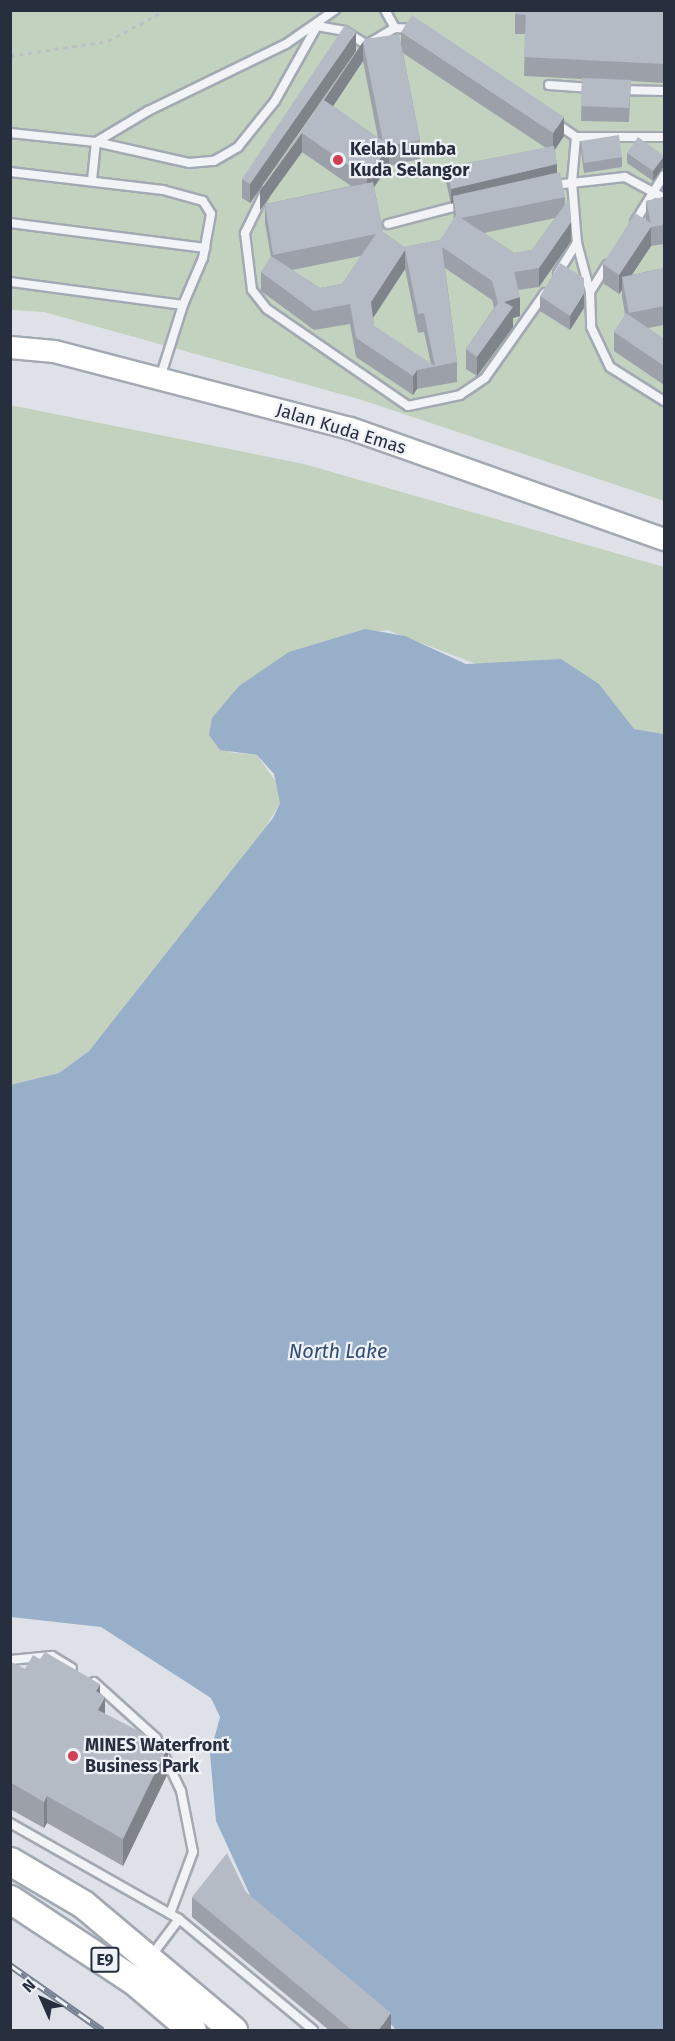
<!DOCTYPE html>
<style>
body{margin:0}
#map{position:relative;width:675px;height:2041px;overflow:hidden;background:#dee2e8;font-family:"Fira Sans",sans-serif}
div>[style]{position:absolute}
.green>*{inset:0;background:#c3d2bf}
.water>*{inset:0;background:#98afc9}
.path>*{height:3px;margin-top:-1.5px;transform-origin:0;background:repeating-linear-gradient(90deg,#bcc0c6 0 4.5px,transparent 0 9px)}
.roads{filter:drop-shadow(2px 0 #a3a9b2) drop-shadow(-2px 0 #a3a9b2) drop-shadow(0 2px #a3a9b2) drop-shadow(0 -2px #a3a9b2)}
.lane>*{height:8px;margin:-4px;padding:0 4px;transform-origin:4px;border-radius:4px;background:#f1f3f6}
.secondary>*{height:21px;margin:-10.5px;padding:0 10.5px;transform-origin:10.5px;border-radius:10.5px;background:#fff}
.highway>*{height:27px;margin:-13.5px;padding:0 13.5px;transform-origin:13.5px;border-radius:13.5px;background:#fff}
.rail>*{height:7px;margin-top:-3.5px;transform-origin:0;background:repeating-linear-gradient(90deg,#eef1f6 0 14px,#778192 0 28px);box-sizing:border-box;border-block:2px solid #778192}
.wall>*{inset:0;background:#9ca1a9}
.shaded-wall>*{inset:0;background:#7f838a}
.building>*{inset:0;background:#b5bbc5}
.dots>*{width:16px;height:16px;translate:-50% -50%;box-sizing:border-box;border:3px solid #eef1f6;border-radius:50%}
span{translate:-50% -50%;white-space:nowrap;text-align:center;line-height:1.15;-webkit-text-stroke:4.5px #eef1f6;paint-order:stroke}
.shield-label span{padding:2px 4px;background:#eef1f6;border:2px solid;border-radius:4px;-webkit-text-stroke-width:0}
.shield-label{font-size:16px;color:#272f3f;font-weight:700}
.poi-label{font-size:18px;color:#272f3f;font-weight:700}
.left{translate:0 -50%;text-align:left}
.street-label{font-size:18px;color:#272f3f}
.water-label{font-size:20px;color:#304d74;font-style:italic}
.frame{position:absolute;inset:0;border:12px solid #272f3f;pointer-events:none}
.north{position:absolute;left:12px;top:1969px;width:60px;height:60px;-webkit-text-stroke:4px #eef1f6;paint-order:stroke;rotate:315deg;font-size:16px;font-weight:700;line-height:24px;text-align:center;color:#272f3f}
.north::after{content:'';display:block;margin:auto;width:21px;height:27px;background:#272f3f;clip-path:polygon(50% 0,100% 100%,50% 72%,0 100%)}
</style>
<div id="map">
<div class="green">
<i style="clip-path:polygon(11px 11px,664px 11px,664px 501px,362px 400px,44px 312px,11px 310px)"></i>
<i style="clip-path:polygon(10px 405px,304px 464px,664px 567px,664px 734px,634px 729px,561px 659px,484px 667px,387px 630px,343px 637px,228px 752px,257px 755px,279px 786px,280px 803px,251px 852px,89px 1051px,59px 1073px,11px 1085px)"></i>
</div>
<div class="water">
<i style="clip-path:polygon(365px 629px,405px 636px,466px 664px,561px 659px,599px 684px,634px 729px,664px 734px,664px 2030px,396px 2030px,373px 2004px,255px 1906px,216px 1821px,210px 1754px,220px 1717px,211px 1698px,101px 1627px,11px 1617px,10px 1085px,59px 1073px,89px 1051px,273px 818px,280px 803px,274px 774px,257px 755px,220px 750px,209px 735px,212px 718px,239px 686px,289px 652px)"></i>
</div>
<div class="path">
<i style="left:10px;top:56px;width:99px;rotate:-8.7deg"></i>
<i style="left:108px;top:41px;width:66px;rotate:-28.1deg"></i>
</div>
<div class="roads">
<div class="lane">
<i style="left:385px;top:10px;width:21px;rotate:61deg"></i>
<i style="left:373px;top:41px;width:26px;rotate:-31deg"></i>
<i style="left:395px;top:28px;width:19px;rotate:3deg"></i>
<i style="left:549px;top:85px;width:42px;rotate:4.1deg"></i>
<i style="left:621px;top:90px;width:43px;rotate:1.3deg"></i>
<i style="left:556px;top:123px;width:24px;rotate:35deg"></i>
<i style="left:576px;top:137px;width:88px"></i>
<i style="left:10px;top:133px;width:86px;rotate:6deg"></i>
<i style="left:96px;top:142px;width:95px;rotate:12.7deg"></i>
<i style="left:189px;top:163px;width:25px;rotate:-5deg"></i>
<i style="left:214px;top:161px;width:28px;rotate:-30deg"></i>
<i style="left:238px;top:147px;width:59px;rotate:-51.2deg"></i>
<i style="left:275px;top:101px;width:86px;rotate:-60.8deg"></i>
<i style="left:317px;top:26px;width:27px;rotate:10deg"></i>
<i style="left:344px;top:31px;width:27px;rotate:31deg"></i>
<i style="left:576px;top:137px;width:45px;rotate:95.1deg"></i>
<i style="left:572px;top:182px;width:61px;rotate:85.3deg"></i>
<i style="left:577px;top:243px;width:51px;rotate:75.1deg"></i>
<i style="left:10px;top:172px;width:154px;rotate:6.7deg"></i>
<i style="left:163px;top:190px;width:41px;rotate:15.4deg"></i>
<i style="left:203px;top:201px;width:15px;rotate:58deg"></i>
<i style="left:211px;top:214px;width:45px;rotate:100.3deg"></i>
<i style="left:203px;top:258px;width:51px;rotate:113.1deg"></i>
<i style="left:183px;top:305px;width:175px;rotate:-172.4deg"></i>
<i style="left:92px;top:180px;width:38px;rotate:-84deg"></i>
<i style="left:96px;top:142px;width:61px;rotate:-30.8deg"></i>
<i style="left:148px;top:111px;width:153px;rotate:-25.9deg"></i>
<i style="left:286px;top:44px;width:60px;rotate:-34.8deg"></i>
<i style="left:554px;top:185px;width:71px;rotate:-6.4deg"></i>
<i style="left:625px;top:177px;width:44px;rotate:28.3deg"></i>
<i style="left:265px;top:192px;width:46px;rotate:116deg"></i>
<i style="left:245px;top:233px;width:57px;rotate:83deg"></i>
<i style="left:252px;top:290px;width:24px;rotate:52deg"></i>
<i style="left:267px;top:309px;width:171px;rotate:34.5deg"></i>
<i style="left:408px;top:406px;width:53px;rotate:-11.9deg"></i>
<i style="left:460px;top:395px;width:30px;rotate:-34deg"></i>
<i style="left:485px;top:378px;width:104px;rotate:-54.8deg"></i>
<i style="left:635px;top:222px;width:55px;rotate:-58.3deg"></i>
<i style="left:10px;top:223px;width:197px;rotate:7.3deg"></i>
<i style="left:388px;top:224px;width:75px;rotate:-14.6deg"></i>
<i style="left:607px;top:265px;width:32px;rotate:122deg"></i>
<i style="left:590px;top:292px;width:35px;rotate:88deg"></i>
<i style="left:591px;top:327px;width:44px;rotate:64.6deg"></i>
<i style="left:610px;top:367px;width:64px;rotate:32.2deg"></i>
<i style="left:558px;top:273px;width:36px;rotate:-58deg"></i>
<i style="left:160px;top:378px;width:77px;rotate:-72.5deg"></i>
<i style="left:10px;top:1660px;width:42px;rotate:-5.4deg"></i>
<i style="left:52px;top:1656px;width:23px;rotate:31deg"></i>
<i style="left:94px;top:1682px;width:84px;rotate:42.1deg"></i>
<i style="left:156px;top:1738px;width:59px;rotate:64.7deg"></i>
<i style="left:181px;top:1791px;width:62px;rotate:78.9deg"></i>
<i style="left:193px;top:1852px;width:66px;rotate:110.4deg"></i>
<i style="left:10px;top:1823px;width:194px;rotate:29.6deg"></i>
<i style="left:179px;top:1919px;width:45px;rotate:126.9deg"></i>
<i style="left:179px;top:1919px;width:174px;rotate:39.6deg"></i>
</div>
<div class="secondary">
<i style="left:10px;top:347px;width:44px;rotate:5.2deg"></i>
<i style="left:54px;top:351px;width:306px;rotate:14.6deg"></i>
<i style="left:350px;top:428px;width:333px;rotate:19.5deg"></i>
</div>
<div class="highway">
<i style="left:10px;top:1861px;width:85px;rotate:30.5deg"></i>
<i style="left:83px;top:1904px;width:196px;rotate:40deg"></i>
<i style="left:10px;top:1899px;width:147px;rotate:33.4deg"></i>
<i style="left:133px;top:1980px;width:77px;rotate:40.3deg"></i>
</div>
</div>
<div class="rail">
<i style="left:10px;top:1965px;width:113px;rotate:35.2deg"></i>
</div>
<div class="wall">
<i style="clip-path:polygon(515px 10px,664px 10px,664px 83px,631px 81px,629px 122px,581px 121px,582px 79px,524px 76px,525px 34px,515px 34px)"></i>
<i style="clip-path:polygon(evenodd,401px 32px,564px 136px,555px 150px,557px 172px,565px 197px,565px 205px,571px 241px,539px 287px,518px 290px,520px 316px,513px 318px,513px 327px,477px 376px,466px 369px,466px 349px,494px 308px,492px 300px,445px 268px,457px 362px,457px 382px,417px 389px,413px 395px,356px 357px,350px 324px,314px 330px,261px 291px,261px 272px,271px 257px,265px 223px,265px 204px,351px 186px,302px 152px,260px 210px,260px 191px,365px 39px,401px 42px,401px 32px,403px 53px,546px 148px,446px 167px,446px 182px,451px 204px,453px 203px,454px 220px,440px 240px,404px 247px,383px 232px,374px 187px,389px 166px,420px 159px,420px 140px,403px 53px,401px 32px,363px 61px,378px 138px,333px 106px,363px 61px,401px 32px,555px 218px,532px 250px,514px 253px,484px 233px,555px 218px,401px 32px,361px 256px,342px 284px,320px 288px,292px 270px,361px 256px,401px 32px,405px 269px,418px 333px,424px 332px,431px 364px,374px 326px,373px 318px,405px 269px)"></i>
<i style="clip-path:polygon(356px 51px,250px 203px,242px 198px,242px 179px)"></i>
<i style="clip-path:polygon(581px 141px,622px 157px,622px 167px,584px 173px,581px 151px)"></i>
<i style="clip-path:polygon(627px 153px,664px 166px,653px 181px,627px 163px)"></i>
<i style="clip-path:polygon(664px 197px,664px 244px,651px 246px,631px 275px,664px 268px,664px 325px,648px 328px,664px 339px,664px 385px,614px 351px,614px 332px,625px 315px,622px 296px,622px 290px,619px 294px,603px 283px,603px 264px,646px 221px,646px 201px)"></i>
<i style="clip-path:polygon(540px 296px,584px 308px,570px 330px,540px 311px)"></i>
<i style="clip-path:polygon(10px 1662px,25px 1669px,100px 1694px,105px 1714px,168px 1773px,123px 1866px,47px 1823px,44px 1828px,10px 1809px)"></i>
<i style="clip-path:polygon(192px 1897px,391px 2031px,330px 2031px,192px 1917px)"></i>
</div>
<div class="shaded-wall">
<i style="clip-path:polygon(356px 32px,356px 51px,250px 203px,250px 184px)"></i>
<i style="clip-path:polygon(363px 42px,363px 61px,324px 120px,324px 100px)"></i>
<i style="clip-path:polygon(564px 117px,564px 136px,553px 152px,553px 133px)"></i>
<i style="clip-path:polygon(302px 133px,302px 152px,260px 210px,260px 191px)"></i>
<i style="clip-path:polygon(389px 146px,389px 166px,367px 197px,367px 178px)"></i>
<i style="clip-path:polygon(664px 156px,664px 166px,653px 181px,653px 171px)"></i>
<i style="clip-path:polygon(557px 164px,557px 179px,453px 196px,453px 203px,451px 204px,451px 189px)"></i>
<i style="clip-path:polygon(571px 222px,571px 241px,539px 287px,539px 268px)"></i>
<i style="clip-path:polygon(651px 227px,651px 246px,624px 287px,622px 277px,622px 290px,619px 294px,619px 275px)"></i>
<i style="clip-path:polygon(405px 250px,405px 269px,371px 321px,371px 302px)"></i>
<i style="clip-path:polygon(584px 293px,584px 308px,570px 330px,570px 316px)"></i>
<i style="clip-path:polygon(520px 297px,520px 316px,513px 318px,513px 327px,477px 376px,477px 357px,504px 302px)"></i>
<i style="clip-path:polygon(417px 370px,417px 389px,413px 395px,413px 376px)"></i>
<i style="clip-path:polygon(100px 1684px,100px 1706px,105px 1697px,105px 1723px,98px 1737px,96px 1691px)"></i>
<i style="clip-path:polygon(168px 1746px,168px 1773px,123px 1866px,123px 1839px)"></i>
<i style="clip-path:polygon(47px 1796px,47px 1823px,44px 1828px,44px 1802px)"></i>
<i style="clip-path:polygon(391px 2013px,391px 2031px,378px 2031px)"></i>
</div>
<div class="building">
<i style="clip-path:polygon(515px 10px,664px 10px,664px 64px,524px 57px,526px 15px,515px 14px)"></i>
<i style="clip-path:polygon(412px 15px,564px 117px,553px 133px,401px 32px)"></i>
<i style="clip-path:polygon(345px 25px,356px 32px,250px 184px,242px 179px)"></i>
<i style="clip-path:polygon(evenodd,399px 34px,420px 140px,389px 146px,367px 178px,302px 133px,260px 191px,365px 39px,399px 34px,363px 42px,383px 141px,324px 100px,363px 42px)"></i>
<i style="clip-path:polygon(582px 78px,631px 80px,629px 108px,581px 106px)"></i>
<i style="clip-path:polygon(619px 135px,622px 157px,584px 163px,581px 141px)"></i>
<i style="clip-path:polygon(638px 137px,664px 156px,653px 171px,627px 153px)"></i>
<i style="clip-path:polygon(554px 146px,557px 164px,451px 189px,446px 167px)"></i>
<i style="clip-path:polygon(evenodd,560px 172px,565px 197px,461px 218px,514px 253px,532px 250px,569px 199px,571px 222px,539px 268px,514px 272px,520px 297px,504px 302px,513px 307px,477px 357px,466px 349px,498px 303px,492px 281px,442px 247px,457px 362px,417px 370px,413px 376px,356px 338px,350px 304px,314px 311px,261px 272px,271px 256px,320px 288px,342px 284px,376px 234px,273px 255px,265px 204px,373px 182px,383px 232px,404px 247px,440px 240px,456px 215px,453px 196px,560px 172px,405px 250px,418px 314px,424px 313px,435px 366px,374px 326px,371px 302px,405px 250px)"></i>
<i style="clip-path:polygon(664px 197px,664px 225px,651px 227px,619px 275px,603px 264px,635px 213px,651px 223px,646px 201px)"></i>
<i style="clip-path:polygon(560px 263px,584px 278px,584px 293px,570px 316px,540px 296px)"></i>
<i style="clip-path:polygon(664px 268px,664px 306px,629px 313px,622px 277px)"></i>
<i style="clip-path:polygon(626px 313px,664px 339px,664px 366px,614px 332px)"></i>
<i style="clip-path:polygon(45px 1652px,100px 1684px,96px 1691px,105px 1697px,98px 1710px,168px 1746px,123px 1839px,47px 1796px,44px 1802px,10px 1782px,10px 1662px,25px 1669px,33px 1655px,40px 1659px)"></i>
<i style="clip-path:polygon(227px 1853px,246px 1892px,391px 2013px,378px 2031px,353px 2031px,192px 1897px)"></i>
</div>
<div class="dots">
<i style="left:338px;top:160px;background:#d13f51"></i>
<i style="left:73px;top:1756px;background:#d13f51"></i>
</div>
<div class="shield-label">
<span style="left:105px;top:1960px">E9</span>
</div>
<div class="poi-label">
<span class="left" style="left:350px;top:160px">Kelab Lumba<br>Kuda Selangor</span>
<span class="left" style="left:85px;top:1756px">MINES Waterfront<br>Business Park</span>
</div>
<div class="street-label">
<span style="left:341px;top:429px;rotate:17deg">Jalan Kuda Emas</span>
</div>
<div class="water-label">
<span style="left:338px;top:1351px">North Lake</span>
</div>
<div class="frame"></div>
<div class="north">N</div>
</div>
